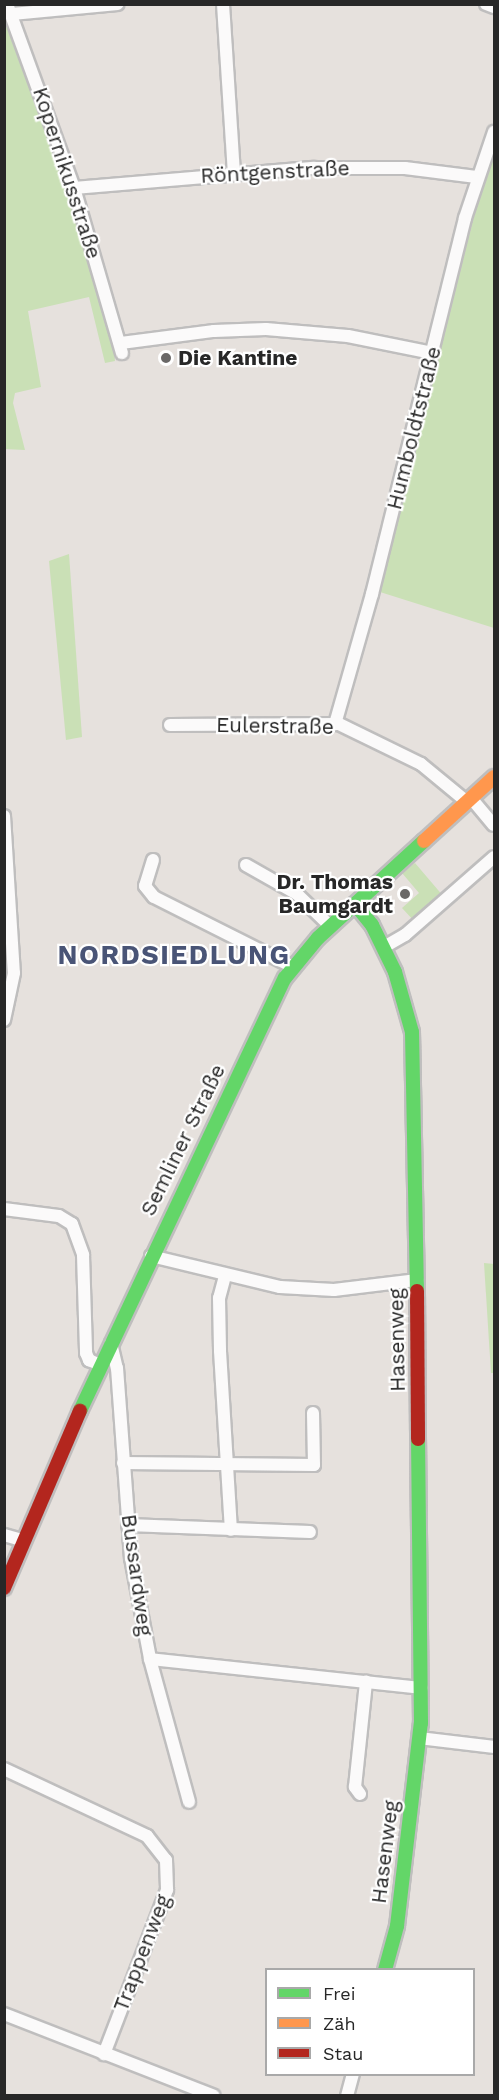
<!DOCTYPE html>
<meta charset="utf-8">
<style>
body{margin:0}
#map{position:relative;width:499px;height:2100px;overflow:hidden;background:#e6e1dd;font-family:"Work Sans",sans-serif}
div>[style]{position:absolute}
.green>*{inset:0;background:#cae0b6}
.roads{filter:drop-shadow(2px 0 #bfbebe) drop-shadow(-2px 0 #bfbebe) drop-shadow(0 2px #bfbebe) drop-shadow(0 -2px #bfbebe)}
.street>*{height:12px;margin:-6px;padding:0 6px;transform-origin:6px;border-radius:6px;background:#fbfafa}
.fast>*{height:14px;margin:-7px;padding:0 7px;transform-origin:7px;border-radius:7px;background:#63d668}
.slow>*{height:14px;margin:-7px;padding:0 7px;transform-origin:7px;border-radius:7px;background:#ff974d}
.jam>*{height:14px;margin:-7px;padding:0 7px;transform-origin:7px;border-radius:7px;background:#b3261e}
.dots>*{width:16px;height:16px;translate:-50% -50%;box-sizing:border-box;border:3px solid #fff;border-radius:50%}
span{translate:-50% -50%;white-space:nowrap;text-align:center;line-height:1.15;-webkit-text-stroke:4.5px #fff;paint-order:stroke}
.street-label{font-size:21px;color:#272727}
.poi-label{font-size:21px;color:#272727;font-weight:700}
.left{translate:0 -50%;text-align:left}
.right{translate:-100% -50%;text-align:right}
.district-label{font-size:27px;color:#495476;font-weight:700;letter-spacing:1.5px}
.frame{position:absolute;inset:0;border:6px solid #272727;pointer-events:none}
.legend{position:absolute;left:265px;top:1968px;width:210px;height:108px;box-sizing:border-box;background:#fff;border:2px solid #a9a9a9;margin:0;padding:8px 10px;list-style:none;font-size:18px;color:#272727}
.legend li{display:flex;align-items:center;gap:12px;height:30px}
.legend b{width:30px;border:2px solid #a9a9a9}
</style>
<div id="map">
<div class="green">
<i style="clip-path:polygon(4px 20px,67px 186px,114px 350px,115px 361px,105px 363px,89px 297px,28px 311px,41px 387px,15px 393px,13px 403px,25px 450px,4px 449px)"></i>
<i style="clip-path:polygon(494px 152px,494px 628px,380px 592px,474px 216px)"></i>
<i style="clip-path:polygon(69px 554px,82px 737px,66px 740px,49px 561px)"></i>
<i style="clip-path:polygon(415px 863px,444px 897px,415px 922px,402px 908px,419px 893px,402px 873px)"></i>
<i style="clip-path:polygon(484px 1263px,494px 1264px,494px 1373px,491px 1373px)"></i>
</div>
<div class="roads">
<div class="street">
<i style="left:7px;top:4px;width:196px;rotate:70deg"></i>
<i style="left:74px;top:188px;width:172px;rotate:73.8deg"></i>
<i style="left:223px;top:4px;width:169px;rotate:86.3deg"></i>
<i style="left:486px;top:4px;width:9px;rotate:21deg"></i>
<i style="left:12px;top:14px;width:106px;rotate:-5.4deg"></i>
<i style="left:74px;top:188px;width:241px;rotate:-4.8deg"></i>
<i style="left:314px;top:168px;width:91px"></i>
<i style="left:405px;top:168px;width:72px;rotate:7.2deg"></i>
<i style="left:121px;top:343px;width:94px;rotate:-7.4deg"></i>
<i style="left:214px;top:331px;width:52px;rotate:-2.2deg"></i>
<i style="left:266px;top:329px;width:82px;rotate:4.9deg"></i>
<i style="left:348px;top:336px;width:86px;rotate:11.4deg"></i>
<i style="left:335px;top:724px;width:135px;rotate:-74.1deg"></i>
<i style="left:372px;top:594px;width:387px;rotate:-76.1deg"></i>
<i style="left:465px;top:218px;width:91px;rotate:-71.4deg"></i>
<i style="left:170px;top:725px;width:169px;rotate:-0.3deg"></i>
<i style="left:339px;top:724px;width:91px;rotate:26deg"></i>
<i style="left:421px;top:764px;width:60px;rotate:39.6deg"></i>
<i style="left:471px;top:798px;width:35px;rotate:50deg"></i>
<i style="left:4px;top:816px;width:157px;rotate:86.4deg"></i>
<i style="left:14px;top:973px;width:48px;rotate:102deg"></i>
<i style="left:153px;top:860px;width:27px;rotate:107deg"></i>
<i style="left:145px;top:886px;width:14px;rotate:51deg"></i>
<i style="left:154px;top:897px;width:156px;rotate:26.7deg"></i>
<i style="left:246px;top:865px;width:59px;rotate:29.6deg"></i>
<i style="left:297px;top:894px;width:46px;rotate:44.1deg"></i>
<i style="left:384px;top:947px;width:24px;rotate:-30deg"></i>
<i style="left:405px;top:935px;width:118px;rotate:-41.2deg"></i>
<i style="left:4px;top:1209px;width:55px;rotate:7.3deg"></i>
<i style="left:59px;top:1216px;width:15px;rotate:32deg"></i>
<i style="left:72px;top:1224px;width:33px;rotate:70deg"></i>
<i style="left:83px;top:1255px;width:98px;rotate:88.2deg"></i>
<i style="left:86px;top:1353px;width:8px;rotate:67deg"></i>
<i style="left:89px;top:1360px;width:12px;rotate:24deg"></i>
<i style="left:151px;top:1256px;width:133px;rotate:13.5deg"></i>
<i style="left:280px;top:1287px;width:54px;rotate:3.2deg"></i>
<i style="left:334px;top:1290px;width:84px;rotate:-6.9deg"></i>
<i style="left:225px;top:1276px;width:23px;rotate:105deg"></i>
<i style="left:219px;top:1298px;width:53px;rotate:88.9deg"></i>
<i style="left:220px;top:1351px;width:179px;rotate:86.5deg"></i>
<i style="left:111px;top:1343px;width:26px;rotate:77deg"></i>
<i style="left:117px;top:1368px;width:191px;rotate:85.8deg"></i>
<i style="left:131px;top:1558px;width:103px;rotate:79.3deg"></i>
<i style="left:150px;top:1659px;width:148px;rotate:74.7deg"></i>
<i style="left:123px;top:1463px;width:191px;rotate:0.6deg"></i>
<i style="left:314px;top:1465px;width:52px;rotate:-91.1deg"></i>
<i style="left:128px;top:1525px;width:182px;rotate:2.2deg"></i>
<i style="left:4px;top:1535px;width:19px;rotate:16deg"></i>
<i style="left:150px;top:1659px;width:273px;rotate:6.1deg"></i>
<i style="left:419px;top:1738px;width:76px;rotate:6.8deg"></i>
<i style="left:4px;top:1769px;width:158px;rotate:25.1deg"></i>
<i style="left:147px;top:1836px;width:31px;rotate:52deg"></i>
<i style="left:166px;top:1860px;width:30px;rotate:88deg"></i>
<i style="left:167px;top:1890px;width:176px;rotate:111deg"></i>
<i style="left:360px;top:1794px;width:9px;rotate:-126deg"></i>
<i style="left:355px;top:1787px;width:106px;rotate:-84deg"></i>
<i style="left:4px;top:2014px;width:225px;rotate:21.3deg"></i>
<i style="left:347px;top:2096px;width:23px;rotate:-75deg"></i>
</div>
<div class="fast">
<i style="left:355px;top:904px;width:27px;rotate:51deg"></i>
<i style="left:372px;top:925px;width:52px;rotate:63.9deg"></i>
<i style="left:395px;top:972px;width:62px;rotate:74.2deg"></i>
<i style="left:412px;top:1032px;width:259px;rotate:88.9deg"></i>
<i style="left:80px;top:1411px;width:479px;rotate:-64.7deg"></i>
<i style="left:285px;top:978px;width:52px;rotate:-50.5deg"></i>
<i style="left:318px;top:938px;width:144px;rotate:-42.5deg"></i>
<i style="left:385px;top:1970px;width:46px;rotate:-74.7deg"></i>
<i style="left:397px;top:1926px;width:204px;rotate:-83.3deg"></i>
<i style="left:421px;top:1723px;width:284px;rotate:-90.6deg"></i>
</div>
<div class="slow">
<i style="left:424px;top:841px;width:95px;rotate:-42.4deg"></i>
</div>
<div class="jam">
<i style="left:417px;top:1291px;width:148px;rotate:89.6deg"></i>
<i style="left:4px;top:1588px;width:193px;rotate:-66.8deg"></i>
</div>
</div>
<div class="dots">
<i style="left:166px;top:358px;background:#6a6867"></i>
<i style="left:405px;top:894px;background:#6a6867"></i>
</div>
<div class="street-label">
<span style="left:275px;top:172px;rotate:-3deg">Röntgenstraße</span>
<span style="left:67px;top:173px;rotate:72deg">Kopernikusstraße</span>
<span style="left:414px;top:428px;rotate:-76deg">Humboldtstraße</span>
<span style="left:275px;top:726px;rotate:1deg">Eulerstraße</span>
<span style="left:183px;top:1140px;rotate:-64deg">Semliner Straße</span>
<span style="left:397px;top:1340px;rotate:-91deg">Hasenweg</span>
<span style="left:137px;top:1575px;rotate:82deg">Bussardweg</span>
<span style="left:385px;top:1852px;rotate:-83deg">Hasenweg</span>
<span style="left:142px;top:1953px;rotate:-69deg">Trappenweg</span>
</div>
<div class="poi-label">
<span class="left" style="left:178px;top:358px">Die Kantine</span>
<span class="right" style="left:393px;top:894px">Dr. Thomas<br>Baumgardt</span>
</div>
<div class="district-label">
<span style="left:174px;top:956px">NORDSIEDLUNG</span>
</div>
<div class="frame"></div>
<ul class="legend">
<li><b style="height:8px;background:#63d668"></b>Frei</li>
<li><b style="height:8px;background:#ff974d"></b>Zäh</li>
<li><b style="height:8px;background:#b3261e"></b>Stau</li>
</ul>
</div>
